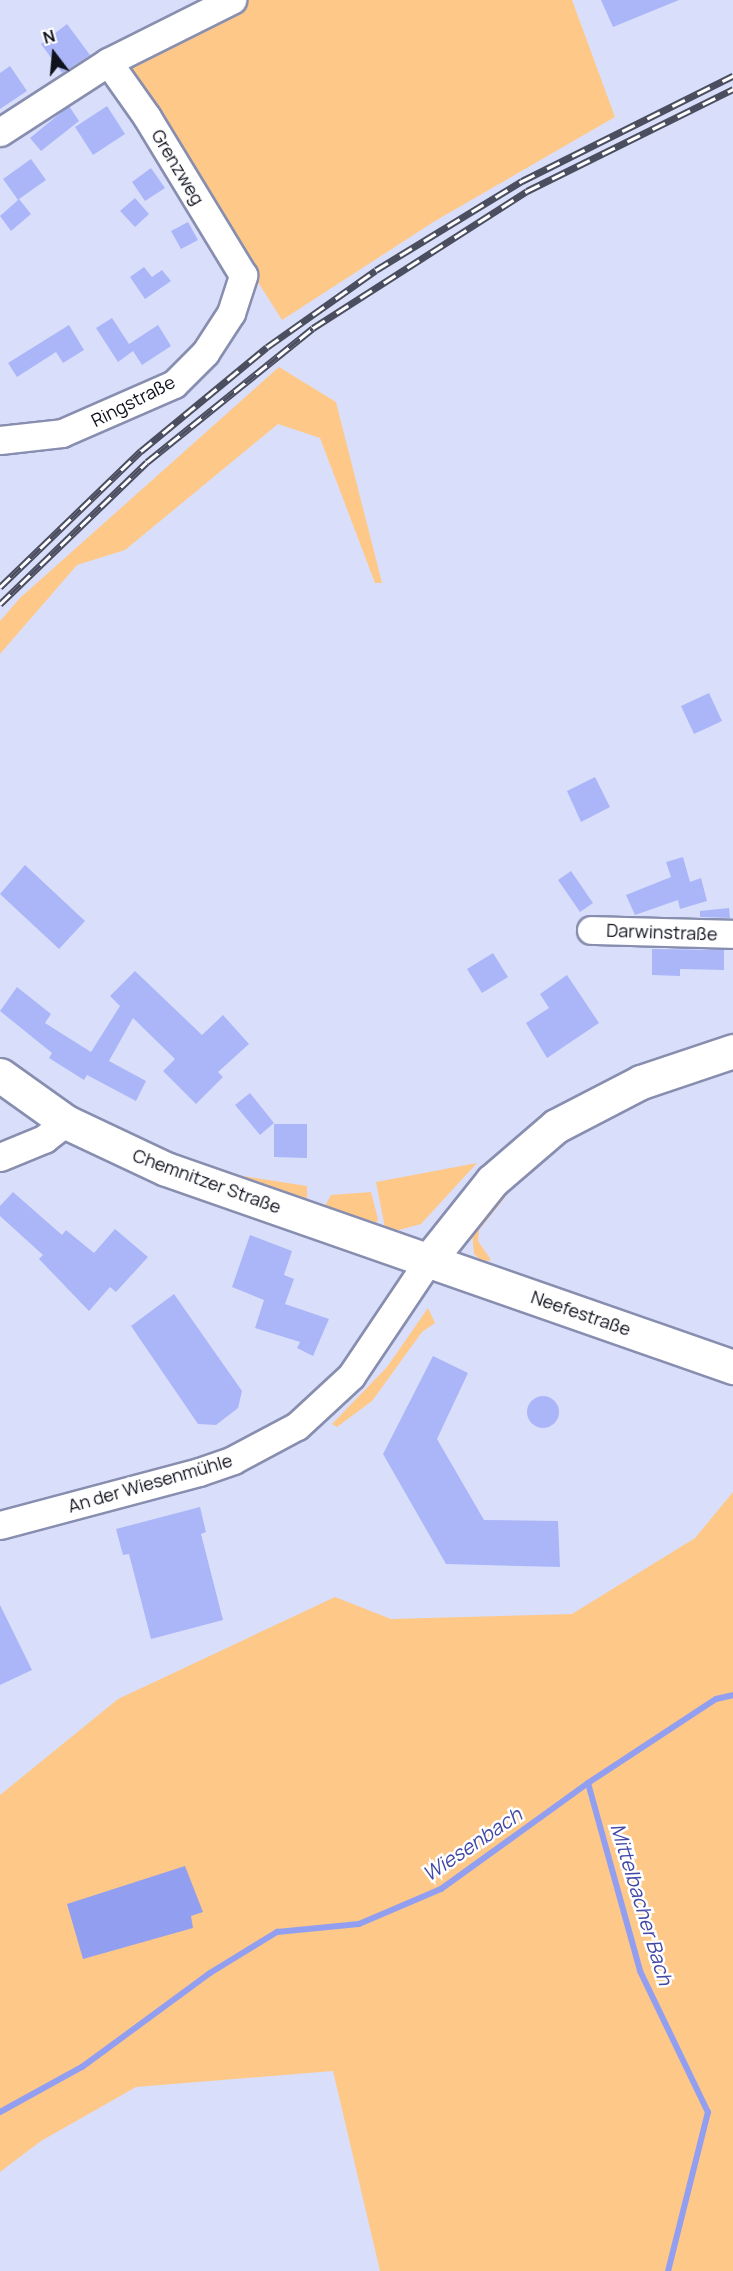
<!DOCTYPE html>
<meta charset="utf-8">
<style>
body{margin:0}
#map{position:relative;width:733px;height:2271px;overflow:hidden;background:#d9dffb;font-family:Manrope,sans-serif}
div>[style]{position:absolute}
.green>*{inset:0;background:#fec889}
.water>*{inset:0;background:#929ff1}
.stream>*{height:6px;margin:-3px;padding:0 3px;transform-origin:3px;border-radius:3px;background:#929ff1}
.building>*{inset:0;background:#abb6f9}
.round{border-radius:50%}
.roads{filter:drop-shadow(2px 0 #888eaf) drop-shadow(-2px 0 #888eaf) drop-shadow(0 2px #888eaf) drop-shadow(0 -2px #888eaf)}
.minor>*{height:27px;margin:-13.5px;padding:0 13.5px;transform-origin:13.5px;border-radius:13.5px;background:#fff}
.major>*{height:33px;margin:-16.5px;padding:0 16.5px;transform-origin:16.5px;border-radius:16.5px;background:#fff}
.rail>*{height:7px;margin-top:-3.5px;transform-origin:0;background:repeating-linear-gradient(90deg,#fff 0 14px,#4b4e5f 0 28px);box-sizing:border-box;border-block:2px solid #4b4e5f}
span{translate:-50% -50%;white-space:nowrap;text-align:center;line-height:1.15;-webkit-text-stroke:5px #fff;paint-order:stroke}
.street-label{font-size:18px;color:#0f111d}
.water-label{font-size:20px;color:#4348a7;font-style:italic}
.north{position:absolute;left:24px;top:24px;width:60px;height:60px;-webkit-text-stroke:4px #fff;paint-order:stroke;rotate:344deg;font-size:16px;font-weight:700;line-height:24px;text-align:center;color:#0f111d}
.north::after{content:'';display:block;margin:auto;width:21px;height:27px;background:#0f111d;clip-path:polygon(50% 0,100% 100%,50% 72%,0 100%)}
</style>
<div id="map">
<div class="green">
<i style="clip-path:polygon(218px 0,572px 0,615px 117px,435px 221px,282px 320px,113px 53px)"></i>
<i style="clip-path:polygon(279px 367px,336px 402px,382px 583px,375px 583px,320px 438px,278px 424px,125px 550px,77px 565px,0 654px,0 621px,20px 598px)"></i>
<i style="clip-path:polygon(718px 1070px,630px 1104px,571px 1135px,527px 1170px,479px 1230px,478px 1241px,491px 1260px,483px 1262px,474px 1254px,472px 1231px,522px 1170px,601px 1113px)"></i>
<i style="clip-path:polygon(477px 1163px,421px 1224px,399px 1230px,385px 1228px,376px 1182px)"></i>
<i style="clip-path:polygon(210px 1171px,307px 1186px,307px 1204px)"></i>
<i style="clip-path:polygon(371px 1192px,378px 1219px,375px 1226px,324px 1208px,331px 1195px)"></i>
<i style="clip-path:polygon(428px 1308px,435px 1323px,422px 1332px,372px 1401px,337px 1427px,332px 1424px,387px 1367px)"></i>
<i style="clip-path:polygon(733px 1492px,733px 2271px,380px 2271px,333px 2071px,136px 2087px,41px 2141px,0 2172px,0 1795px,118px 1699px,335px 1597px,391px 1619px,572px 1614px,695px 1538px)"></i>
</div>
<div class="water">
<i style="clip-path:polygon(185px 1866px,203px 1912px,191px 1916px,193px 1928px,83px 1959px,67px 1904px)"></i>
</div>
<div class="stream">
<i style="left:588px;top:1783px;width:195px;rotate:74.5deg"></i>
<i style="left:640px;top:1971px;width:157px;rotate:64.3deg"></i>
<i style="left:708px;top:2112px;width:164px;rotate:104.1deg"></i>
<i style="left:0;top:2112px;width:94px;rotate:-28.8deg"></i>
<i style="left:82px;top:2067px;width:159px;rotate:-36.3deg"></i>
<i style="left:210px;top:1973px;width:79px;rotate:-31.5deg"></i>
<i style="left:277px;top:1932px;width:82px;rotate:-5.6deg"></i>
<i style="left:359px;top:1924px;width:89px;rotate:-23.1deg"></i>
<i style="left:441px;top:1889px;width:181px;rotate:-35.8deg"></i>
<i style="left:588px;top:1783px;width:153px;rotate:-33.3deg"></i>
<i style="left:716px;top:1699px;width:17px;rotate:-13deg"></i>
</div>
<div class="building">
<i style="clip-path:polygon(601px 0,679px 0,613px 27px)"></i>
<i style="clip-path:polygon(67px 24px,90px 55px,62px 73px,41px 44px)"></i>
<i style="clip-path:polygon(10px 66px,27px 91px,0 109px,0 73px)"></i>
<i style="clip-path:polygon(69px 106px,79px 121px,41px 151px,30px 138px)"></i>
<i style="clip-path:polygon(107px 106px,125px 134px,93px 155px,75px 127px)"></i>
<i style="clip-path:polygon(31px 159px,46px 180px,19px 199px,31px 214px,11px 231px,0 216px,18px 200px,3px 179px)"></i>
<i style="clip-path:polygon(151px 168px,165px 188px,145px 201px,132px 182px)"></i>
<i style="clip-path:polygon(135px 198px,149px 214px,135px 227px,120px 211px)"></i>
<i style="clip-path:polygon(188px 222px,198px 240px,181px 249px,171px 231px)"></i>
<i style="clip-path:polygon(144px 267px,152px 277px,162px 270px,171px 281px,145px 299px,130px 277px)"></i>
<i style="clip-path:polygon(112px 318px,129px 344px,158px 325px,171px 346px,142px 365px,133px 351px,118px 362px,96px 328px)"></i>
<i style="clip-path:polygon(69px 325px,84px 350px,63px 363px,56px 352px,17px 377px,8px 363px)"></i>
<i style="clip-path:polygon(709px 693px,722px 721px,694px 734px,681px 706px)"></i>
<i style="clip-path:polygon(595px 777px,610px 807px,581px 822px,567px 791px)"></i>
<i style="clip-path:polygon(683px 857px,690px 882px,701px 878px,707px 901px,680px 909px,678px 900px,635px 915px,626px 895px,671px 877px,666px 862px)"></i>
<i style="clip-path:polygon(25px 865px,85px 921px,59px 949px,0 894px)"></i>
<i style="clip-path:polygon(571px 871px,593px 903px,580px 912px,558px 880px)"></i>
<i style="clip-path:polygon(729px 908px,730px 918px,700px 917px,700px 911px)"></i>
<i style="clip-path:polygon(652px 949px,724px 950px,724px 970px,680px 969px,680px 976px,652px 975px)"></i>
<i style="clip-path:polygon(493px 953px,508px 977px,482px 993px,467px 969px)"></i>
<i style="clip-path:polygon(135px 971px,202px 1035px,223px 1015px,249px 1044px,218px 1072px,223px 1077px,196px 1104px,163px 1071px,175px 1059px,133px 1018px,109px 1061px,146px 1081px,136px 1101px,87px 1075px,84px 1080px,49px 1058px,52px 1053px,0 1011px,17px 987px,51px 1014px,45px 1023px,91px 1052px,120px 1006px,110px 996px)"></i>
<i style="clip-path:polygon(567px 975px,599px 1023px,547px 1058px,526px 1023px,549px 1008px,540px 994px)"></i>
<i style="clip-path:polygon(250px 1093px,274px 1123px,260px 1135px,235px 1105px)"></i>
<i style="clip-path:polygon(274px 1124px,307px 1124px,307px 1158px,274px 1157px)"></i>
<i style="clip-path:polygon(13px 1192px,62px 1235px,66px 1230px,94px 1253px,115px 1229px,148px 1257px,116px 1292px,110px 1287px,89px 1311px,39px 1259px,43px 1255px,0 1216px,0 1206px)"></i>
<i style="clip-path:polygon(250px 1235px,292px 1251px,284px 1275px,294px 1279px,285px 1304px,329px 1319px,313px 1356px,297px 1348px,300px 1342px,255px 1328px,264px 1300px,232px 1287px)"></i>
<i style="clip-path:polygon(174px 1294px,242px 1391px,238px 1408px,216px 1425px,198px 1424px,131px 1326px)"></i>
<i style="clip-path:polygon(433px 1356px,468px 1373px,437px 1439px,484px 1520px,558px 1521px,560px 1567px,446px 1564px,383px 1454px)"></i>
<i class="round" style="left:527px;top:1396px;width:32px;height:32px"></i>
<i style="clip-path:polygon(200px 1507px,206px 1532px,201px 1534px,223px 1620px,151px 1639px,129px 1554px,123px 1555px,116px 1529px)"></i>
<i style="clip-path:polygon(0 1605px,32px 1670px,0 1685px)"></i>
</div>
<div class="roads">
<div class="minor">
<i style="left:0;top:132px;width:129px;rotate:-32.9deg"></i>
<i style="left:108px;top:62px;width:139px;rotate:-26.6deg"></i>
<i style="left:0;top:440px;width:62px;rotate:-6.4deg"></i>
<i style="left:62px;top:433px;width:122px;rotate:-23.6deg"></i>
<i style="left:174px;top:384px;width:44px;rotate:-45deg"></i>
<i style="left:205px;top:353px;width:48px;rotate:-57deg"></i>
<i style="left:231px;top:313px;width:40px;rotate:-72deg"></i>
<i style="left:243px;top:275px;width:185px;rotate:-121.3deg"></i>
<i style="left:147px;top:117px;width:67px;rotate:-125.3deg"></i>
<i style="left:591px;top:930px;width:142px;rotate:1.6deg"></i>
<i style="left:0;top:1157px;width:48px;rotate:-22.2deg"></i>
<i style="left:44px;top:1139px;width:28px;rotate:-38deg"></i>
<i style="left:0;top:1525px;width:206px;rotate:-14.9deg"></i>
<i style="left:199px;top:1472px;width:36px;rotate:-19deg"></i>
<i style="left:233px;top:1460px;width:72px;rotate:-28deg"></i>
<i style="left:297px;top:1426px;width:74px;rotate:-42.8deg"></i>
<i style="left:351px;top:1376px;width:140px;rotate:-56.1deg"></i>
</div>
<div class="major">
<i style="left:0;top:1075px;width:81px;rotate:35.5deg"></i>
<i style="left:66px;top:1122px;width:110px;rotate:25.2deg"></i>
<i style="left:166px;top:1169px;width:601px;rotate:19.25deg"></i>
<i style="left:429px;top:1260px;width:101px;rotate:-51.4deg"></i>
<i style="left:492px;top:1181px;width:84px;rotate:-40.7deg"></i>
<i style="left:556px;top:1126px;width:96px;rotate:-27.4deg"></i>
<i style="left:641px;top:1082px;width:97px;rotate:-18.6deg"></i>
</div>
</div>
<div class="rail">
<i style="left:0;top:587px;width:196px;rotate:-44deg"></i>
<i style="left:141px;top:451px;width:163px;rotate:-39.5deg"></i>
<i style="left:267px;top:347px;width:133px;rotate:-35.2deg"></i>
<i style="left:376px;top:270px;width:171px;rotate:-31.4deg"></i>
<i style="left:522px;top:181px;width:236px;rotate:-26.5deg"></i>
<i style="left:0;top:604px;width:204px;rotate:-44deg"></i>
<i style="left:147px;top:462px;width:213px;rotate:-38.9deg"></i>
<i style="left:313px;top:328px;width:254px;rotate:-32.6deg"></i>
<i style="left:527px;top:191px;width:230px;rotate:-26.3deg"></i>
</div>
<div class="street-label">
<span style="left:178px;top:167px;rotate:59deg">Grenzweg</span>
<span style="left:133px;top:401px;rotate:-27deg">Ringstraße</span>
<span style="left:662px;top:932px;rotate:2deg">Darwinstraße</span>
<span style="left:207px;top:1181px;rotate:20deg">Chemnitzer Straße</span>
<span style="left:581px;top:1313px;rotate:19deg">Neefestraße</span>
<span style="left:150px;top:1483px;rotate:-16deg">An der Wiesenmühle</span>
</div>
<div class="water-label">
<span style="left:472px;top:1844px;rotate:-34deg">Wiesenbach</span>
<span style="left:642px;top:1904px;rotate:73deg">Mittelbacher Bach</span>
</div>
<div class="north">N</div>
</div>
